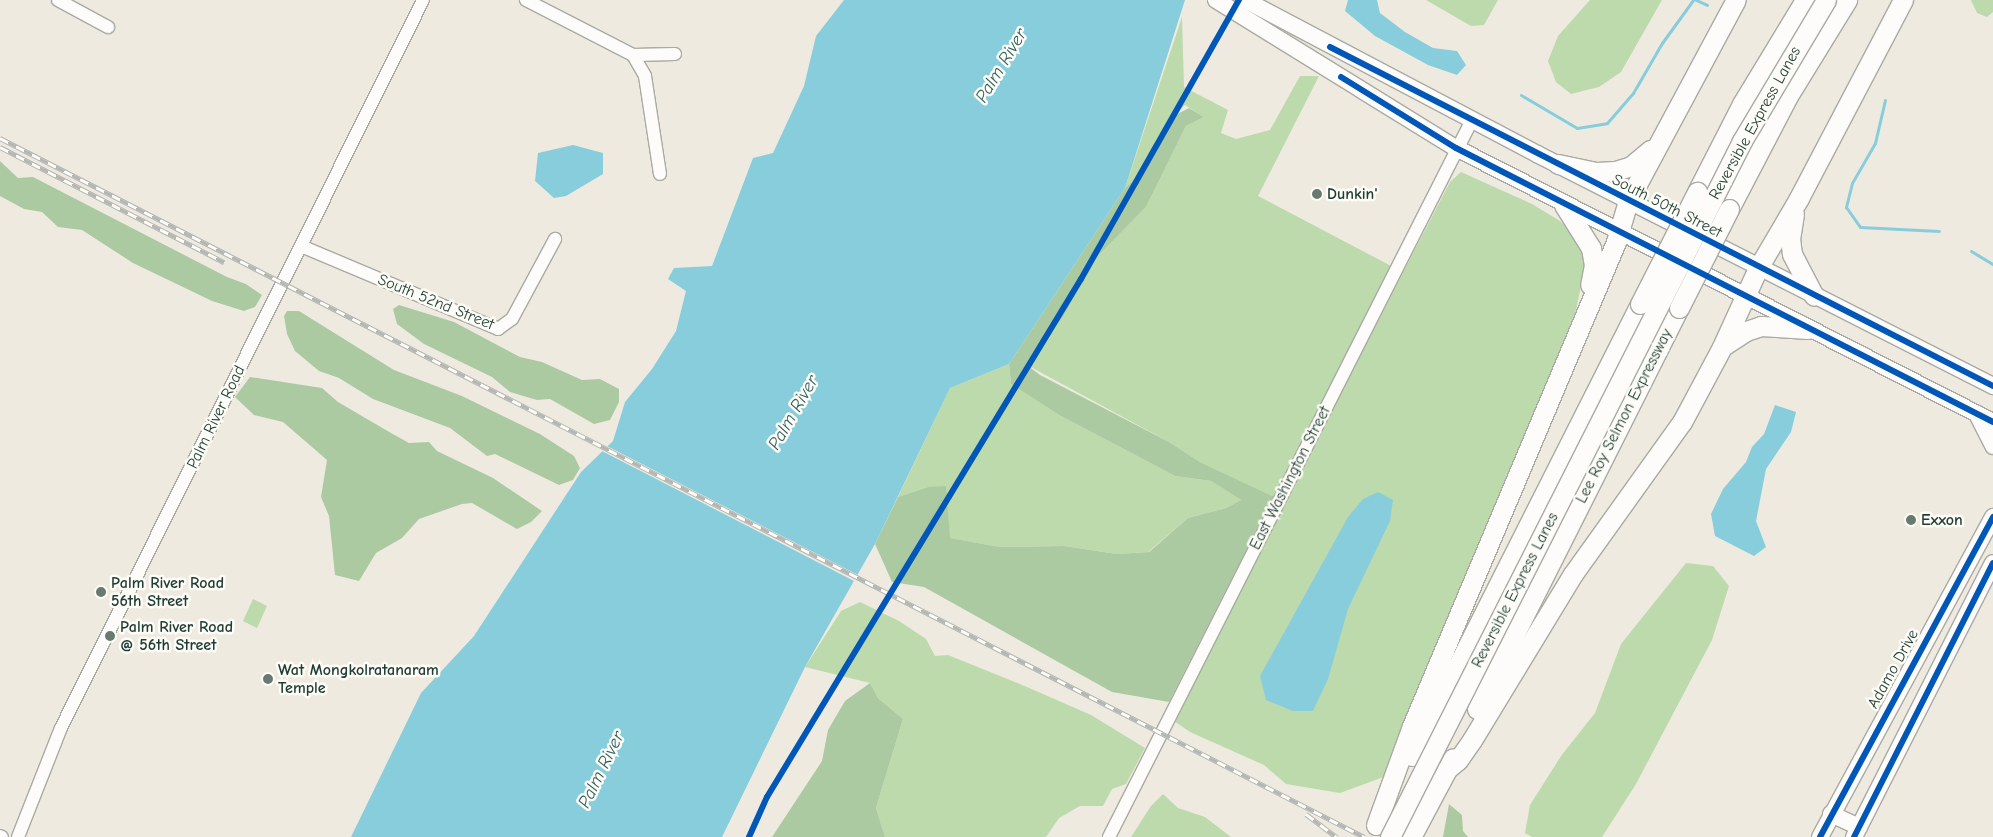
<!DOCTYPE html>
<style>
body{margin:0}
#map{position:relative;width:1993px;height:837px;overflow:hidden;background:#efeae0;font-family:"Comic Neue",sans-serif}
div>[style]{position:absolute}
.green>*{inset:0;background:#bcdaab}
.forest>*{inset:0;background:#accaa1}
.water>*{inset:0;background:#88cddc}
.pier>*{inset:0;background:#efeae0}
.stream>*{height:3px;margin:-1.5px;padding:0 1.5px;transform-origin:1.5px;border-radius:1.5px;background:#88cddc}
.roads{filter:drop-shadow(1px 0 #a9aaa3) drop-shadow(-1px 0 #a9aaa3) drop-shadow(0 1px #a9aaa3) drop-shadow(0 -1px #a9aaa3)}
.minor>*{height:12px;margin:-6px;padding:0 6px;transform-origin:6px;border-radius:6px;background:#fdfcfa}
.major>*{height:16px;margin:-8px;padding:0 8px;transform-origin:8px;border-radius:8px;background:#fdfcfa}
.highway>*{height:19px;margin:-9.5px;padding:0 9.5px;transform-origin:9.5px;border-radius:9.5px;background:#fdfcfa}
.rail>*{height:5px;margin-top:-2.5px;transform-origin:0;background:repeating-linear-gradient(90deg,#fdfcf7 0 9px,#b4b6b4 0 18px);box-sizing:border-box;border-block:1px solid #b4b6b4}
.bridges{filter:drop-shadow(1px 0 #a9aaa3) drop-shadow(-1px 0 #a9aaa3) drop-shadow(0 1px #a9aaa3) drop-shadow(0 -1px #a9aaa3)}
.highway-bridge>*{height:19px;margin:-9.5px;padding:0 9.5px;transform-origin:9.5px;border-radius:9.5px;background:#fdfcfa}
.cycleway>*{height:6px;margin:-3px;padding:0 3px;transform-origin:3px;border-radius:3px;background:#0057b8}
.dots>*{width:14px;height:14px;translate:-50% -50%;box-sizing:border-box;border:2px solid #fdfcf7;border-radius:50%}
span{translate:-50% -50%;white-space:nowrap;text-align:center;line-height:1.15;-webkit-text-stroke:5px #fdfcf7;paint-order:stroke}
.street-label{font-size:16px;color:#1f3d34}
.poi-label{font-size:16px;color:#1f3d34;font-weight:700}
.left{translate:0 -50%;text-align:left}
.water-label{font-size:18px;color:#2e5e5e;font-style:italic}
</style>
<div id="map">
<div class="green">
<i style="clip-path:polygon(1426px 0,1498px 0,1484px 25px,1471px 26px)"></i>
<i style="clip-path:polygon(1590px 0,1662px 0,1621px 72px,1599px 87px,1571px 94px,1556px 82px,1548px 61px,1558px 36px)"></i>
<i style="clip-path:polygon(1971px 0,1993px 0,1993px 12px,1987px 17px,1977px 13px)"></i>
<i style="clip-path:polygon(1182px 17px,1184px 87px,1228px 110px,1221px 133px,1236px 139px,1270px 130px,1300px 76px,1319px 76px,1258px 196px,1395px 268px,1277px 498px,1200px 462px,1169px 442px,1027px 365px,1097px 257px,1146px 207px,1186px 126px,1204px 117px,1185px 105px,1172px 117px,1145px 170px,1125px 188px)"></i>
<i style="clip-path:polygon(1461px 172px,1532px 204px,1560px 221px,1577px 237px,1586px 254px,1585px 267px,1572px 329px,1389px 775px,1340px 793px,1286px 784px,1264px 765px,1190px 732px,1171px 719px,1450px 182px)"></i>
<i style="clip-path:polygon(1009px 364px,1011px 384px,1059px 415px,1175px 476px,1211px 481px,1241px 500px,1226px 508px,1188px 518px,1148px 552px,1117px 554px,1064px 546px,1000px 547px,949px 538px,928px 487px,898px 497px,950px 388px)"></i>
<i style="clip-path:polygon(1686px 563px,1713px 566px,1729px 586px,1712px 640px,1636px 784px,1602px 837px,1532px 837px,1525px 833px,1530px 805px,1561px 756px,1595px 713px,1621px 644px)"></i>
<i style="clip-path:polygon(253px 599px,267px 606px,257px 628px,243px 621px)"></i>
<i style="clip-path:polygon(860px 602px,899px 621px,926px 639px,935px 656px,948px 655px,1027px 687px,1091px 715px,1145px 748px,1126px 784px,1112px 789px,1103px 806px,1080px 806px,1059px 818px,1046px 837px,885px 837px,876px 808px,903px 719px,878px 698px,870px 683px,805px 667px,841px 611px)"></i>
<i style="clip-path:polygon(1163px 794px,1178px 808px,1205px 817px,1231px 837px,1131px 837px,1151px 806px)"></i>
</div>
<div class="forest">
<i style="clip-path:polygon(1189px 108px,1204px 117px,1186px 126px,1146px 207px,1097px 257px,1062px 318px,1027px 365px,1040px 375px,1169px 442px,1200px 462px,1277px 498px,1251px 541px,1169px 702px,1112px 692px,924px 587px,892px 582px,875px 544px,898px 497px,928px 487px,946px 486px,950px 538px,1000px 547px,1064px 546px,1117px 554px,1149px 552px,1188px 518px,1226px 508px,1241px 500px,1211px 481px,1175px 476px,1059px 415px,1011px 384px,1009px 364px,1125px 188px,1145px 170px,1172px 117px)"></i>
<i style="clip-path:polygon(0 161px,18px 178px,33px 177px,227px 277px,246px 284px,262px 295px,255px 307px,244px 311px,212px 301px,133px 263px,82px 230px,58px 227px,42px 212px,24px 209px,0 196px)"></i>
<i style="clip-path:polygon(399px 305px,454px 322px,520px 357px,542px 362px,582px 380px,600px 379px,619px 389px,619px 402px,610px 420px,594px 424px,550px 399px,537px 400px,510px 392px,492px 377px,424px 344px,397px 324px,393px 309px)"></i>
<i style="clip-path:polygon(287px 311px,299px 311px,394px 370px,462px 396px,540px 434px,574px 456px,580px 468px,573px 480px,559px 485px,495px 454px,487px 456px,450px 428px,373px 399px,339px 378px,319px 371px,295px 351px,287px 334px,284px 316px)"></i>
<i style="clip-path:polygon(250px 377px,322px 388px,338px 402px,391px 433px,409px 443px,429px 442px,437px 451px,493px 478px,542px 511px,531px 522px,517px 529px,472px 503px,462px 504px,419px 519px,402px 538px,376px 553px,359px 581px,335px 575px,329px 516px,321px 497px,327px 460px,283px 422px,254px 415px,235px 397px)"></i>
<i style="clip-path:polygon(870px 683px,878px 698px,903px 719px,876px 808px,885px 837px,772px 837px,822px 761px,828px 730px,845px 701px)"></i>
<i style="clip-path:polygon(1449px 804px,1462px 815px,1463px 831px,1468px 837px,1443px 837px)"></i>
</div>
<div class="water">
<i style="clip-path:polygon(844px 0,1185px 0,1125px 188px,1009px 364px,950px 388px,875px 544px,805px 667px,722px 837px,351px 837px,421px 693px,474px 636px,581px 472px,613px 441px,625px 402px,652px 369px,676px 331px,686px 291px,668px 279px,674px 268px,712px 266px,753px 158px,773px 153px,804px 86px,816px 36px)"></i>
<i style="clip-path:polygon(1348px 0,1377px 0,1380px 13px,1405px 32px,1433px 48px,1457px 51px,1466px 65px,1457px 75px,1428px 65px,1375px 36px,1345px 11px)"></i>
<i style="clip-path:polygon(573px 145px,603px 153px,603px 174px,566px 196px,554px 198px,535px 181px,538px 153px)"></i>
<i style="clip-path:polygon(1775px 405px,1796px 412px,1791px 432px,1766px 469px,1756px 521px,1766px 547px,1754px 556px,1715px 536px,1711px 514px,1723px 489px,1746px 462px,1752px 447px,1764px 434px)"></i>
<i style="clip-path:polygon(1378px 492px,1393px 500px,1390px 521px,1348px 609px,1328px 679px,1313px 711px,1293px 711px,1266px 700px,1260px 676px,1348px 517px,1363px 499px)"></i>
</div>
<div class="pier">
<i style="clip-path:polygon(605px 445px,860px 576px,856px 582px,600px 450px)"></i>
</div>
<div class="stream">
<i style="left:1696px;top:0;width:12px;rotate:24deg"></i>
<i style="left:1521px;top:95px;width:65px;rotate:30.5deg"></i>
<i style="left:1577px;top:128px;width:30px;rotate:-9deg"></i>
<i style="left:1607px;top:123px;width:40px;rotate:-49deg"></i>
<i style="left:1633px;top:93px;width:58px;rotate:-59.9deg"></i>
<i style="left:1662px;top:43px;width:53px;rotate:-54.2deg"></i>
<i style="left:1885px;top:100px;width:44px;rotate:103.1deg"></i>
<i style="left:1875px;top:143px;width:46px;rotate:119.9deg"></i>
<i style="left:1852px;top:183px;width:25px;rotate:104deg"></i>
<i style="left:1846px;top:207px;width:24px;rotate:55deg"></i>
<i style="left:1860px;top:227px;width:79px;rotate:2.9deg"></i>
<i style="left:1971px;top:251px;width:26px;rotate:31deg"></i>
</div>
<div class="roads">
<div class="minor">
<i style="left:58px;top:0;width:57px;rotate:28.4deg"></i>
<i style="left:526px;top:0;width:120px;rotate:27.2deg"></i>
<i style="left:633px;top:55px;width:24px;rotate:60deg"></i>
<i style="left:645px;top:76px;width:99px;rotate:81.3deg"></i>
<i style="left:633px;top:55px;width:42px;rotate:-1.4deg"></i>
<i style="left:301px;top:246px;width:214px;rotate:22.8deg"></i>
<i style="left:498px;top:329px;width:17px;rotate:-36deg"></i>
<i style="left:512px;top:319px;width:91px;rotate:-61.7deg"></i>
<i style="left:0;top:836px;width:2px;rotate:27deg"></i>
<i style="left:18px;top:837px;width:117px;rotate:-68.5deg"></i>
<i style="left:61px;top:728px;width:813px;rotate:-63.56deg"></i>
<i style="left:1109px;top:837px;width:804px;rotate:-63.15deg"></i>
</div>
<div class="major">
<i style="left:1216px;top:0;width:282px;rotate:31.7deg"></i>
<i style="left:1456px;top:148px;width:603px;rotate:27.03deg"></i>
<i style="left:1245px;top:0;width:330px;rotate:27.8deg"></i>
<i style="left:1537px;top:154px;width:512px;rotate:26.97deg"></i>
<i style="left:1977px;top:414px;width:36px;rotate:63deg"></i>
<i style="left:1831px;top:814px;width:31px;rotate:25deg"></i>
<i style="left:1820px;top:837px;width:364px;rotate:-61.6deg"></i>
<i style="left:1854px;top:837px;width:307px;rotate:-63.1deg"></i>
</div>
<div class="highway">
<i style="left:1558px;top:164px;width:40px;rotate:12deg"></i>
<i style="left:1597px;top:172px;width:18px;rotate:-3deg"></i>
<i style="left:1615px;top:171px;width:17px;rotate:-17deg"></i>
<i style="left:1631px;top:166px;width:25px;rotate:-40deg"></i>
<i style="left:1697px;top:192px;width:99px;rotate:-62.9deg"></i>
<i style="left:1742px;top:104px;width:122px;rotate:-58.8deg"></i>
<i style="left:1564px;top:205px;width:51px;rotate:57.9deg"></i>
<i style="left:1591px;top:248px;width:17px;rotate:80deg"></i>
<i style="left:1594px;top:265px;width:20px;rotate:101deg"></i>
<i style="left:1729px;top:209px;width:127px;rotate:-62.4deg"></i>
<i style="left:1788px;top:96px;width:113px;rotate:-58.4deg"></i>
<i style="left:1794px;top:214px;width:24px;rotate:99deg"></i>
<i style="left:1790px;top:238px;width:16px;rotate:83deg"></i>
<i style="left:1792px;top:254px;width:47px;rotate:62.4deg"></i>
<i style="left:1723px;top:346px;width:27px;rotate:-33deg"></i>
<i style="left:1746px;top:331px;width:16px;rotate:-18deg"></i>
<i style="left:1761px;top:326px;width:47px;rotate:3.7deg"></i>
<i style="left:1477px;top:709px;width:449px;rotate:-63.3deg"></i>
<i style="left:1412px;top:756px;width:506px;rotate:-63.23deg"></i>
<i style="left:1447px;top:769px;width:14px;rotate:-39deg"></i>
<i style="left:1458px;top:760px;width:24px;rotate:-55deg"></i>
<i style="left:1472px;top:740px;width:194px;rotate:-58.7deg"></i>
<i style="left:1573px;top:574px;width:187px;rotate:-54.4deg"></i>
<i style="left:1682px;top:422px;width:85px;rotate:-61.9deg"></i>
<i style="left:1722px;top:347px;width:87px;rotate:-65.5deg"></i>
<i style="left:1758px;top:268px;width:81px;rotate:-59.6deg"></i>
<i style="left:1799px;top:198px;width:224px;rotate:-62.3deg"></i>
<i style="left:1376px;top:825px;width:105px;rotate:-70deg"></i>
<i style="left:1412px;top:726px;width:525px;rotate:-67.15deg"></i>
<i style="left:1616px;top:242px;width:43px;rotate:-73.7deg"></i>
<i style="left:1628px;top:201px;width:228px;rotate:-61.8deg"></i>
<i style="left:1411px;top:837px;width:89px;rotate:-62deg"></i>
</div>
</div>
<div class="rail">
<i style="left:0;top:138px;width:1533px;rotate:27.13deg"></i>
<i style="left:0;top:147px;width:252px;rotate:27.2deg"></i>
<i style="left:1306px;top:814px;width:39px;rotate:37deg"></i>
</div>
<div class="bridges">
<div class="highway-bridge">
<i style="left:1640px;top:304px;width:126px;rotate:-63deg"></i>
<i style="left:1679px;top:308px;width:111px;rotate:-63.2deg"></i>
<i style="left:1390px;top:837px;width:780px;rotate:-63.17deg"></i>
<i style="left:1742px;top:141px;width:164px;rotate:-59.2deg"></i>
</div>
</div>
<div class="cycleway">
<i style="left:1330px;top:47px;width:745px;rotate:27.08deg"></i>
<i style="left:1341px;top:77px;width:135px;rotate:31.7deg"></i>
<i style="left:1456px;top:148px;width:603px;rotate:27.03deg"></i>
<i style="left:749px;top:837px;width:44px;rotate:-65.8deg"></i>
<i style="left:767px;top:797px;width:606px;rotate:-58.78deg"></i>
<i style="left:1081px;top:279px;width:321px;rotate:-60.5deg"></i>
<i style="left:1820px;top:837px;width:364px;rotate:-61.6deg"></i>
<i style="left:1854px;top:837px;width:307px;rotate:-63.1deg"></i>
</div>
<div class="dots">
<i style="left:1317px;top:194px;background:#687a70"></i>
<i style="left:1911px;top:520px;background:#687a70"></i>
<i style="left:101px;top:592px;background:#687a70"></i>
<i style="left:110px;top:636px;background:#687a70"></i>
<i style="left:268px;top:679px;background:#687a70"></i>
</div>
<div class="street-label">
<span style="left:1755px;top:123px;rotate:-61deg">Reversible Express Lanes</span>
<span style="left:1667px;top:206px;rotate:27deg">South 50th Street</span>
<span style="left:436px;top:302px;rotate:22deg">South 52nd Street</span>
<span style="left:1624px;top:416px;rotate:-63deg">Lee Roy Selmon Expressway</span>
<span style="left:216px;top:417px;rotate:-64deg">Palm River Road</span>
<span style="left:1290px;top:478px;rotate:-63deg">East Washington Street</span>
<span style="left:1515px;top:590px;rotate:-63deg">Reversible Express Lanes</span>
<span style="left:1893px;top:669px;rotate:-61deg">Adamo Drive</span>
</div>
<div class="poi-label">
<span class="left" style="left:1327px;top:194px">Dunkin'</span>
<span class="left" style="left:1921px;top:520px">Exxon</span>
<span class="left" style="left:111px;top:592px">Palm River Road<br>56th Street</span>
<span class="left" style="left:120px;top:636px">Palm River Road<br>@ 56th Street</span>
<span class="left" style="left:278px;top:679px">Wat Mongkolratanaram<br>Temple</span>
</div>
<div class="water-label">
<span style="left:1002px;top:66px;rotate:-59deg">Palm River</span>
<span style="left:794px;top:413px;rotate:-60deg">Palm River</span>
<span style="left:602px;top:770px;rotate:-64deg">Palm River</span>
</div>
</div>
